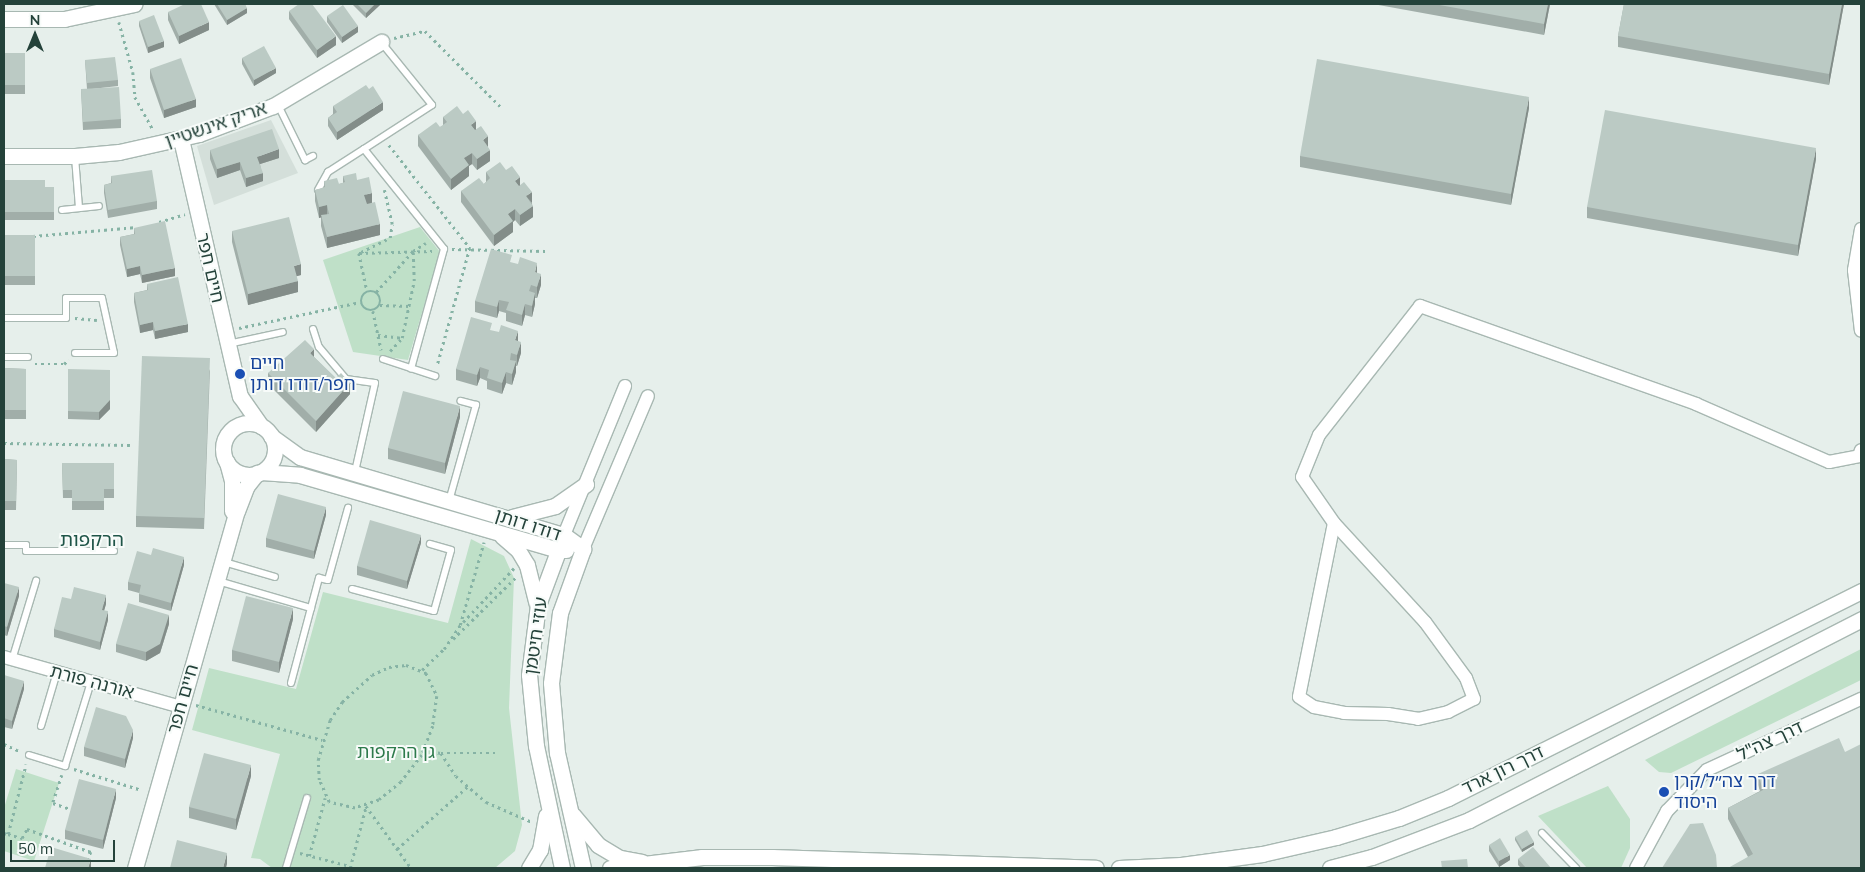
<!DOCTYPE html>
<meta charset="utf-8">
<style>
body{margin:0}
#map{position:relative;width:1865px;height:872px;overflow:hidden;background:#e6efeb;font-family:Mulish,"Noto Sans Hebrew",sans-serif}
div>[style]{position:absolute}
.built>*{inset:0;background:#d4dfda}
.green>*{inset:0;background:#bfe0c8}
.path>*{height:2.5px;margin-top:-1.25px;transform-origin:0;background:repeating-linear-gradient(90deg,#86b3a5 0 2.5px,transparent 0 6.5px)}
.path>.ring{margin:-1.25px;padding:0;box-sizing:content-box;background:none;border:2.5px solid #86b3a5;border-radius:50%}
.roads{filter:drop-shadow(1px 0 #a8b8b2) drop-shadow(-1px 0 #a8b8b2) drop-shadow(0 1px #a8b8b2) drop-shadow(0 -1px #a8b8b2)}
.service>*{height:6px;margin:-3px;padding:0 3px;transform-origin:3px;border-radius:3px;background:#fff}
.minor>*{height:12px;margin:-6px;padding:0 6px;transform-origin:6px;border-radius:6px;background:#fff}
.tertiary>*{height:15px;margin:-7.5px;padding:0 7.5px;transform-origin:7.5px;border-radius:7.5px;background:#fff}
.tertiary>.ring{margin:-7.5px;padding:0;box-sizing:content-box;background:none;border:15px solid #fff;border-radius:50%}
.secondary>*{height:15px;margin:-7.5px;padding:0 7.5px;transform-origin:7.5px;border-radius:7.5px;background:#fff}
.wall>*{inset:0;background:#a1aea9}
.shaded-wall>*{inset:0;background:#838d89}
.building>*{inset:0;background:#bbcac4}
.dots>*{width:14px;height:14px;translate:-50% -50%;box-sizing:border-box;border:2px solid #f7fbf9;border-radius:50%}
span{translate:-50% -50%;white-space:nowrap;text-align:center;line-height:1.15;-webkit-text-stroke:4px #f7fbf9;paint-order:stroke}
.street-label{font-size:18px;color:#24423a}
.transit-label{font-size:18px;color:#164399}
.left{translate:0 -50%;text-align:left}
.park-label{font-size:18px;color:#2d7a4b}
.neighbourhood-label{font-size:19px;color:#1f5548}
.frame{position:absolute;inset:0;border:5px solid #24423a;pointer-events:none}
.north{position:absolute;left:10px;top:10px;width:50px;height:50px;-webkit-text-stroke:4px #f7fbf9;paint-order:stroke;rotate:0deg;font-size:14px;font-weight:700;line-height:20px;text-align:center;color:#24423a}
.north::after{content:'';display:block;margin:auto;width:18px;height:22px;background:#24423a;clip-path:polygon(50% 0,100% 100%,50% 72%,0 100%)}
.scale{position:absolute;left:10px;top:840px;width:105px;height:22px;box-sizing:border-box;border:2px solid #24423a;border-top:0;padding-left:6px;font-size:15px;line-height:18px;white-space:nowrap;color:#24423a;-webkit-text-stroke:4px #f7fbf9;paint-order:stroke}
</style>
<div id="map">
<div class="built">
<i style="clip-path:polygon(271px 120px,298px 173px,214px 205px,197px 146px)"></i>
</div>
<div class="green">
<i style="clip-path:polygon(420px 227px,440px 252px,408px 360px,353px 352px,323px 260px)"></i>
<i style="clip-path:polygon(471px 539px,504px 556px,514px 578px,509px 708px,522px 825px,515px 851px,495px 868px,272px 868px,260px 859px,251px 858px,280px 754px,192px 730px,209px 668px,296px 689px,323px 592px,448px 623px)"></i>
<i style="clip-path:polygon(1861px 649px,1861px 680px,1671px 773px,1659px 772px,1645px 760px)"></i>
<i style="clip-path:polygon(16px 769px,59px 783px,34px 861px,4px 851px,4px 808px)"></i>
<i style="clip-path:polygon(1608px 786px,1630px 819px,1630px 848px,1621px 868px,1587px 868px,1538px 816px)"></i>
</div>
<div class="path">
<i style="left:119px;top:22px;width:52px;rotate:74.4deg"></i>
<i style="left:133px;top:72px;width:25px;rotate:85deg"></i>
<i style="left:135px;top:97px;width:38px;rotate:61deg"></i>
<i style="left:394px;top:38px;width:32px;rotate:-13deg"></i>
<i style="left:425px;top:31px;width:110px;rotate:45deg"></i>
<i style="left:389px;top:145px;width:131px;rotate:51.8deg"></i>
<i style="left:470px;top:248px;width:123px;rotate:105.5deg"></i>
<i style="left:159px;top:222px;width:27px;rotate:-17deg"></i>
<i style="left:33px;top:236px;width:104px;rotate:-4.9deg"></i>
<i style="left:452px;top:249px;width:94px;rotate:1.2deg"></i>
<i style="left:361px;top:252px;width:32px;rotate:-26deg"></i>
<i style="left:390px;top:238px;width:14px;rotate:-82deg"></i>
<i style="left:392px;top:224px;width:35px;rotate:-103deg"></i>
<i style="left:359px;top:253px;width:73px;rotate:-1.6deg"></i>
<i style="left:359px;top:253px;width:39px;rotate:78deg"></i>
<i class="ring" style="left:361px;top:291px;width:17.5px;height:17.5px"></i>
<i style="left:376px;top:292px;width:55px;rotate:-47.9deg"></i>
<i style="left:413px;top:251px;width:15px;rotate:-32deg"></i>
<i style="left:380px;top:305px;width:29px;rotate:2deg"></i>
<i style="left:373px;top:311px;width:40px;rotate:78deg"></i>
<i style="left:75px;top:318px;width:22px;rotate:5deg"></i>
<i style="left:239px;top:328px;width:124px;rotate:-12.1deg"></i>
<i style="left:378px;top:335px;width:23px;rotate:7deg"></i>
<i style="left:390px;top:351px;width:18px;rotate:-47deg"></i>
<i style="left:402px;top:338px;width:58px;rotate:-78.1deg"></i>
<i style="left:414px;top:281px;width:30px;rotate:-92deg"></i>
<i style="left:35px;top:364px;width:29px"></i>
<i style="left:64px;top:364px;width:6px;rotate:-45deg"></i>
<i style="left:4px;top:443px;width:126px;rotate:0.9deg"></i>
<i style="left:463px;top:622px;width:74px;rotate:-46.6deg"></i>
<i style="left:453px;top:639px;width:87px;rotate:-44.5deg"></i>
<i style="left:406px;top:665px;width:22px;rotate:22deg"></i>
<i style="left:426px;top:673px;width:25px;rotate:64deg"></i>
<i style="left:437px;top:696px;width:30px;rotate:98deg"></i>
<i style="left:433px;top:726px;width:31px;rotate:111deg"></i>
<i style="left:422px;top:755px;width:34px;rotate:128deg"></i>
<i style="left:401px;top:782px;width:28px;rotate:141deg"></i>
<i style="left:379px;top:800px;width:25px;rotate:162deg"></i>
<i style="left:355px;top:808px;width:27px;rotate:-167deg"></i>
<i style="left:329px;top:802px;width:24px;rotate:-114deg"></i>
<i style="left:319px;top:780px;width:20px;rotate:-93deg"></i>
<i style="left:318px;top:760px;width:42px;rotate:-73.3deg"></i>
<i style="left:330px;top:720px;width:22px;rotate:-56deg"></i>
<i style="left:342px;top:702px;width:40px;rotate:-42deg"></i>
<i style="left:372px;top:675px;width:19px;rotate:-25deg"></i>
<i style="left:389px;top:667px;width:17px;rotate:-7deg"></i>
<i style="left:422px;top:670px;width:30px;rotate:-44deg"></i>
<i style="left:444px;top:649px;width:29px;rotate:-56deg"></i>
<i style="left:460px;top:625px;width:86px;rotate:-73.9deg"></i>
<i style="left:196px;top:705px;width:131px;rotate:15.5deg"></i>
<i style="left:4px;top:744px;width:19px;rotate:25deg"></i>
<i style="left:425px;top:750px;width:16px;rotate:11deg"></i>
<i style="left:441px;top:753px;width:27px;rotate:57deg"></i>
<i style="left:456px;top:776px;width:40px;rotate:41deg"></i>
<i style="left:486px;top:802px;width:50px;rotate:23.5deg"></i>
<i style="left:441px;top:753px;width:55px"></i>
<i style="left:74px;top:769px;width:71px;rotate:17.2deg"></i>
<i style="left:62px;top:775px;width:29px;rotate:108deg"></i>
<i style="left:53px;top:803px;width:21px;rotate:19deg"></i>
<i style="left:366px;top:806px;width:77px;rotate:54deg"></i>
<i style="left:4px;top:833px;width:4px;rotate:14deg"></i>
<i style="left:8px;top:834px;width:72px;rotate:-75.6deg"></i>
<i style="left:8px;top:834px;width:15px;rotate:16deg"></i>
<i style="left:22px;top:838px;width:10px;rotate:-61deg"></i>
<i style="left:27px;top:829px;width:68px;rotate:19.8deg"></i>
<i style="left:91px;top:852px;width:8px;rotate:113deg"></i>
<i style="left:397px;top:849px;width:94px;rotate:-41.5deg"></i>
<i style="left:300px;top:853px;width:52px;rotate:14.6deg"></i>
<i style="left:309px;top:856px;width:60px;rotate:-74.6deg"></i>
<i style="left:350px;top:868px;width:64px;rotate:-75.5deg"></i>
</div>
<div class="roads">
<div class="service">
<i style="left:381px;top:42px;width:81px;rotate:51deg"></i>
<i style="left:432px;top:105px;width:81px;rotate:147.1deg"></i>
<i style="left:364px;top:149px;width:128px;rotate:51.3deg"></i>
<i style="left:444px;top:249px;width:124px;rotate:105.4deg"></i>
<i style="left:277px;top:103px;width:64px;rotate:63.8deg"></i>
<i style="left:305px;top:160px;width:9px;rotate:-27deg"></i>
<i style="left:75px;top:157px;width:51px;rotate:85.5deg"></i>
<i style="left:318px;top:190px;width:21px;rotate:-61deg"></i>
<i style="left:328px;top:172px;width:43px;rotate:-32.6deg"></i>
<i style="left:62px;top:210px;width:37px;rotate:-6deg"></i>
<i style="left:4px;top:318px;width:62px"></i>
<i style="left:66px;top:318px;width:20px;rotate:-90deg"></i>
<i style="left:66px;top:298px;width:36px"></i>
<i style="left:102px;top:298px;width:56px;rotate:77.7deg"></i>
<i style="left:114px;top:353px;width:39px;rotate:180deg"></i>
<i style="left:313px;top:329px;width:19px;rotate:72deg"></i>
<i style="left:319px;top:347px;width:42px;rotate:49.8deg"></i>
<i style="left:346px;top:379px;width:29px;rotate:8deg"></i>
<i style="left:375px;top:383px;width:91px;rotate:102.7deg"></i>
<i style="left:228px;top:344px;width:56px;rotate:-12.3deg"></i>
<i style="left:4px;top:357px;width:24px"></i>
<i style="left:383px;top:359px;width:55px;rotate:18.1deg"></i>
<i style="left:449px;top:501px;width:100px;rotate:-74.3deg"></i>
<i style="left:476px;top:405px;width:16px;rotate:-165deg"></i>
<i style="left:4px;top:545px;width:22px"></i>
<i style="left:26px;top:545px;width:6px;rotate:90deg"></i>
<i style="left:26px;top:551px;width:88px"></i>
<i style="left:224px;top:562px;width:53px;rotate:16.4deg"></i>
<i style="left:218px;top:581px;width:97px;rotate:16.2deg"></i>
<i style="left:352px;top:589px;width:85px;rotate:15deg"></i>
<i style="left:434px;top:611px;width:63px;rotate:-74.4deg"></i>
<i style="left:451px;top:550px;width:22px;rotate:-164deg"></i>
<i style="left:12px;top:660px;width:83px;rotate:-73.1deg"></i>
<i style="left:291px;top:683px;width:109px;rotate:-75.1deg"></i>
<i style="left:319px;top:578px;width:9px;rotate:13deg"></i>
<i style="left:328px;top:580px;width:75px;rotate:-74.5deg"></i>
<i style="left:41px;top:726px;width:56px;rotate:-73.5deg"></i>
<i style="left:29px;top:755px;width:38px;rotate:17deg"></i>
<i style="left:65px;top:766px;width:88px;rotate:-72.8deg"></i>
<i style="left:1542px;top:833px;width:49px;rotate:45.8deg"></i>
<i style="left:286px;top:868px;width:73px;rotate:-73.3deg"></i>
</div>
<div class="minor">
<i style="left:1861px;top:229px;width:42px;rotate:99.7deg"></i>
<i style="left:1854px;top:270px;width:61px;rotate:83.5deg"></i>
<i style="left:1334px;top:523px;width:177px;rotate:101.4deg"></i>
<i style="left:1299px;top:697px;width:18px;rotate:34deg"></i>
<i style="left:1314px;top:707px;width:31px;rotate:11deg"></i>
<i style="left:1344px;top:713px;width:44px;rotate:1.3deg"></i>
<i style="left:1388px;top:714px;width:30px;rotate:9deg"></i>
<i style="left:1418px;top:719px;width:31px;rotate:-13deg"></i>
<i style="left:1448px;top:712px;width:29px;rotate:-27deg"></i>
<i style="left:1474px;top:699px;width:22px;rotate:-111deg"></i>
<i style="left:1466px;top:678px;width:69px;rotate:-126.2deg"></i>
<i style="left:1425px;top:622px;width:134px;rotate:-132.6deg"></i>
<i style="left:1334px;top:523px;width:56px;rotate:-124.8deg"></i>
<i style="left:1302px;top:477px;width:45px;rotate:-68deg"></i>
<i style="left:1319px;top:435px;width:164px;rotate:-51.9deg"></i>
<i style="left:1420px;top:306px;width:293px;rotate:19.5deg"></i>
<i style="left:1696px;top:404px;width:145px;rotate:23.6deg"></i>
<i style="left:1829px;top:462px;width:31px;rotate:-11deg"></i>
<i style="left:1859px;top:456px;width:6px;rotate:-72deg"></i>
<i style="left:564px;top:535px;width:161px;rotate:-67.7deg"></i>
<i style="left:583px;top:549px;width:166px;rotate:-67deg"></i>
<i style="left:4px;top:657px;width:184px;rotate:15.8deg"></i>
<i style="left:1636px;top:868px;width:65px;rotate:-61.5deg"></i>
<i style="left:1667px;top:811px;width:57px;rotate:-45.7deg"></i>
<i style="left:1707px;top:770px;width:170px;rotate:-24.8deg"></i>
</div>
<div class="tertiary">
<i style="left:4px;top:19px;width:60px"></i>
<i style="left:64px;top:19px;width:72px;rotate:-12.1deg"></i>
<i style="left:181px;top:139px;width:264px;rotate:77.1deg"></i>
<i style="left:240px;top:396px;width:37px;rotate:55deg"></i>
<i style="left:4px;top:156px;width:71px"></i>
<i style="left:75px;top:156px;width:44px;rotate:-5.2deg"></i>
<i style="left:119px;top:152px;width:82px;rotate:-12.7deg"></i>
<i style="left:199px;top:134px;width:79px;rotate:-20.7deg"></i>
<i style="left:273px;top:106px;width:126px;rotate:-30.7deg"></i>
<i class="ring" style="left:223px;top:423px;width:37px;height:37px"></i>
<i style="left:271px;top:436px;width:36px;rotate:36deg"></i>
<i style="left:300px;top:457px;width:275px;rotate:16.5deg"></i>
<i style="left:564px;top:535px;width:24px;rotate:36deg"></i>
<i style="left:227px;top:462px;width:20px;rotate:75deg"></i>
<i style="left:232px;top:481px;width:30px;rotate:90deg"></i>
<i style="left:261px;top:472px;width:39px;rotate:4deg"></i>
<i style="left:300px;top:475px;width:269px;rotate:16.2deg"></i>
<i style="left:558px;top:550px;width:8px"></i>
<i style="left:512px;top:517px;width:44px;rotate:-14.3deg"></i>
<i style="left:555px;top:506px;width:38px;rotate:-35deg"></i>
<i style="left:502px;top:536px;width:21px;rotate:41deg"></i>
<i style="left:518px;top:550px;width:17px;rotate:59deg"></i>
<i style="left:527px;top:565px;width:38px;rotate:76deg"></i>
<i style="left:573px;top:815px;width:39px;rotate:50deg"></i>
<i style="left:598px;top:845px;width:26px;rotate:31deg"></i>
<i style="left:620px;top:858px;width:22px;rotate:10deg"></i>
<i style="left:135px;top:868px;width:371px;rotate:-74.1deg"></i>
<i style="left:237px;top:511px;width:26px;rotate:-69deg"></i>
<i style="left:246px;top:487px;width:18px;rotate:-52deg"></i>
<i style="left:529px;top:868px;width:21px;rotate:-59deg"></i>
<i style="left:540px;top:850px;width:35px;rotate:-80deg"></i>
<i style="left:562px;top:868px;width:125px;rotate:-102deg"></i>
<i style="left:536px;top:746px;width:71px;rotate:-95.6deg"></i>
<i style="left:529px;top:675px;width:71px;rotate:-82.7deg"></i>
<i style="left:538px;top:605px;width:75px;rotate:-69.6deg"></i>
<i style="left:583px;top:868px;width:118px;rotate:-102.7deg"></i>
<i style="left:557px;top:753px;width:70px;rotate:-94.9deg"></i>
<i style="left:551px;top:683px;width:71px;rotate:-82.7deg"></i>
<i style="left:560px;top:613px;width:68px;rotate:-70.2deg"></i>
</div>
<div class="secondary">
<i style="left:610px;top:868px;width:93px;rotate:-6.8deg"></i>
<i style="left:702px;top:857px;width:70px"></i>
<i style="left:772px;top:857px;width:324px;rotate:1.9deg"></i>
<i style="left:1119px;top:868px;width:62px;rotate:-2.8deg"></i>
<i style="left:1181px;top:865px;width:82px;rotate:-7.7deg"></i>
<i style="left:1262px;top:854px;width:76px;rotate:-12.9deg"></i>
<i style="left:1336px;top:837px;width:66px;rotate:-16.8deg"></i>
<i style="left:1399px;top:818px;width:53px;rotate:-22.2deg"></i>
<i style="left:1448px;top:798px;width:462px;rotate:-26.6deg"></i>
<i style="left:1330px;top:868px;width:43px;rotate:-14.7deg"></i>
<i style="left:1372px;top:857px;width:104px;rotate:-20.9deg"></i>
<i style="left:1469px;top:820px;width:441px;rotate:-27.1deg"></i>
</div>
</div>
<div class="wall">
<i style="clip-path:polygon(214px 4px,245px 4px,247px 13px,227px 25px)"></i>
<i style="clip-path:polygon(352px 4px,380px 4px,380px 5px,366px 18px)"></i>
<i style="clip-path:polygon(1373px 4px,1550px 4px,1544px 35px)"></i>
<i style="clip-path:polygon(1624px 4px,1844px 4px,1829px 85px,1618px 47px,1618px 36px)"></i>
<i style="clip-path:polygon(289px 11px,336px 45px,317px 58px,289px 19px)"></i>
<i style="clip-path:polygon(168px 12px,209px 30px,179px 44px,168px 20px)"></i>
<i style="clip-path:polygon(327px 16px,358px 32px,342px 43px,327px 22px)"></i>
<i style="clip-path:polygon(139px 21px,164px 47px,148px 53px,139px 26px)"></i>
<i style="clip-path:polygon(4px 53px,25px 53px,25px 94px,4px 94px)"></i>
<i style="clip-path:polygon(242px 58px,276px 73px,254px 86px,242px 64px)"></i>
<i style="clip-path:polygon(85px 60px,118px 80px,118px 86px,92px 89px,121px 119px,121px 128px,83px 130px,81px 89px,87px 89px)"></i>
<i style="clip-path:polygon(150px 69px,196px 107px,164px 118px,150px 78px)"></i>
<i style="clip-path:polygon(333px 106px,383px 110px,337px 140px,328px 126px,328px 118px,333px 114px)"></i>
<i style="clip-path:polygon(1529px 108px,1511px 205px,1300px 167px,1300px 156px)"></i>
<i style="clip-path:polygon(463px 114px,476px 129px,488px 147px,490px 161px,477px 170px,472px 164px,469px 166px,469px 176px,451px 190px,418px 146px,418px 135px,440px 127px,443px 126px,443px 117px)"></i>
<i style="clip-path:polygon(210px 150px,279px 158px,260px 164px,263px 181px,246px 187px,240px 170px,217px 178px,210px 159px)"></i>
<i style="clip-path:polygon(1816px 159px,1798px 256px,1587px 218px,1587px 207px)"></i>
<i style="clip-path:polygon(506px 170px,520px 185px,532px 203px,533px 217px,520px 226px,515px 220px,513px 222px,513px 232px,494px 246px,461px 202px,461px 191px,484px 184px,486px 182px,486px 172px)"></i>
<i style="clip-path:polygon(111px 176px,157px 201px,157px 209px,108px 218px,104px 193px,104px 185px,111px 183px)"></i>
<i style="clip-path:polygon(343px 176px,357px 180px,372px 203px,380px 235px,327px 248px,321px 226px,321px 217px,319px 218px,315px 201px,315px 190px,324px 188px,324px 181px,339px 184px,343px 183px)"></i>
<i style="clip-path:polygon(4px 180px,45px 187px,54px 187px,54px 220px,4px 220px)"></i>
<i style="clip-path:polygon(134px 228px,175px 276px,142px 283px,140px 274px,127px 277px,120px 245px,120px 237px,134px 234px)"></i>
<i style="clip-path:polygon(232px 231px,301px 275px,296px 276px,298px 292px,248px 305px,232px 242px)"></i>
<i style="clip-path:polygon(4px 235px,35px 235px,35px 285px,4px 285px)"></i>
<i style="clip-path:polygon(512px 263px,537px 273px,541px 285px,537px 298px,535px 298px,535px 304px,532px 317px,525px 315px,522px 326px,506px 321px,506px 313px,499px 311px,497px 318px,475px 312px,475px 301px)"></i>
<i style="clip-path:polygon(147px 284px,188px 332px,155px 339px,153px 330px,140px 333px,134px 302px,134px 293px,147px 290px)"></i>
<i style="clip-path:polygon(492px 331px,518px 341px,521px 353px,517px 366px,516px 366px,516px 372px,512px 385px,506px 383px,502px 394px,487px 389px,487px 381px,480px 378px,477px 386px,456px 380px,456px 369px)"></i>
<i style="clip-path:polygon(314px 357px,350px 394px,316px 432px,268px 384px,268px 373px)"></i>
<i style="clip-path:polygon(4px 368px,26px 369px,26px 419px,4px 419px)"></i>
<i style="clip-path:polygon(68px 369px,110px 409px,99px 420px,68px 419px)"></i>
<i style="clip-path:polygon(210px 369px,204px 529px,136px 527px,136px 516px)"></i>
<i style="clip-path:polygon(460px 417px,445px 474px,388px 459px,388px 448px)"></i>
<i style="clip-path:polygon(4px 459px,17px 460px,16px 510px,4px 510px)"></i>
<i style="clip-path:polygon(62px 463px,114px 463px,114px 498px,104px 498px,104px 510px,72px 510px,72px 498px,63px 498px)"></i>
<i style="clip-path:polygon(326px 515px,314px 559px,266px 547px,266px 538px)"></i>
<i style="clip-path:polygon(421px 543px,407px 589px,357px 575px,357px 566px)"></i>
<i style="clip-path:polygon(184px 565px,171px 611px,139px 602px,139px 593px,128px 590px,128px 582px)"></i>
<i style="clip-path:polygon(4px 583px,19px 596px,7px 636px,4px 635px)"></i>
<i style="clip-path:polygon(71px 599px,106px 604px,104px 610px,108px 620px,100px 650px,54px 637px,54px 629px)"></i>
<i style="clip-path:polygon(293px 619px,279px 673px,232px 661px,232px 650px)"></i>
<i style="clip-path:polygon(169px 624px,160px 653px,146px 661px,116px 652px,116px 644px)"></i>
<i style="clip-path:polygon(4px 675px,24px 689px,12px 729px,4px 727px)"></i>
<i style="clip-path:polygon(133px 738px,125px 768px,84px 756px,84px 747px)"></i>
<i style="clip-path:polygon(1758px 774px,1861px 868px,1748px 857px,1728px 819px,1728px 808px,1760px 791px,1758px 785px)"></i>
<i style="clip-path:polygon(251px 776px,236px 830px,189px 818px,189px 807px)"></i>
<i style="clip-path:polygon(116px 798px,103px 849px,65px 839px,65px 830px)"></i>
<i style="clip-path:polygon(1515px 837px,1534px 845px,1522px 852px,1515px 840px)"></i>
<i style="clip-path:polygon(1489px 845px,1510px 860px,1499px 867px,1489px 851px)"></i>
<i style="clip-path:polygon(1518px 859px,1551px 868px,1521px 868px,1518px 865px)"></i>
</div>
<div class="shaded-wall">
<i style="clip-path:polygon(375px 4px,380px 4px,380px 5px,366px 18px,366px 13px)"></i>
<i style="clip-path:polygon(1548px 4px,1550px 4px,1544px 35px,1544px 24px)"></i>
<i style="clip-path:polygon(1842px 4px,1844px 4px,1829px 85px,1829px 74px)"></i>
<i style="clip-path:polygon(247px 8px,247px 13px,227px 25px,227px 20px)"></i>
<i style="clip-path:polygon(209px 22px,209px 30px,179px 44px,179px 36px)"></i>
<i style="clip-path:polygon(358px 26px,358px 32px,342px 43px,342px 37px)"></i>
<i style="clip-path:polygon(336px 36px,336px 45px,317px 58px,317px 50px)"></i>
<i style="clip-path:polygon(164px 41px,164px 47px,148px 53px,148px 47px)"></i>
<i style="clip-path:polygon(276px 68px,276px 73px,254px 86px,254px 80px)"></i>
<i style="clip-path:polygon(1529px 97px,1529px 108px,1511px 205px,1511px 194px)"></i>
<i style="clip-path:polygon(196px 99px,196px 107px,164px 118px,164px 110px)"></i>
<i style="clip-path:polygon(383px 102px,383px 110px,337px 140px,337px 132px)"></i>
<i style="clip-path:polygon(476px 121px,476px 132px,471px 125px)"></i>
<i style="clip-path:polygon(488px 136px,488px 147px,483px 140px)"></i>
<i style="clip-path:polygon(1816px 148px,1816px 159px,1798px 256px,1798px 245px)"></i>
<i style="clip-path:polygon(279px 149px,279px 158px,257px 165px,257px 157px)"></i>
<i style="clip-path:polygon(490px 150px,490px 161px,477px 170px,477px 159px)"></i>
<i style="clip-path:polygon(472px 153px,472px 164px,469px 166px,469px 176px,451px 190px,451px 179px,464px 158px)"></i>
<i style="clip-path:polygon(240px 162px,240px 170px,217px 178px,217px 169px)"></i>
<i style="clip-path:polygon(263px 173px,263px 181px,246px 187px,246px 178px)"></i>
<i style="clip-path:polygon(520px 177px,520px 188px,515px 181px)"></i>
<i style="clip-path:polygon(532px 192px,532px 203px,526px 196px)"></i>
<i style="clip-path:polygon(372px 193px,372px 204px,364px 206px,364px 195px)"></i>
<i style="clip-path:polygon(327px 205px,327px 216px,319px 218px,319px 207px)"></i>
<i style="clip-path:polygon(533px 206px,533px 217px,520px 226px,520px 215px)"></i>
<i style="clip-path:polygon(515px 209px,515px 220px,513px 222px,513px 232px,494px 246px,494px 235px,508px 214px)"></i>
<i style="clip-path:polygon(380px 224px,380px 235px,327px 248px,327px 237px)"></i>
<i style="clip-path:polygon(537px 263px,537px 274px,535px 272px)"></i>
<i style="clip-path:polygon(301px 264px,301px 275px,294px 277px,294px 266px)"></i>
<i style="clip-path:polygon(140px 266px,140px 274px,127px 277px,127px 269px)"></i>
<i style="clip-path:polygon(175px 268px,175px 276px,142px 283px,142px 275px)"></i>
<i style="clip-path:polygon(541px 274px,541px 285px,537px 298px,537px 287px)"></i>
<i style="clip-path:polygon(298px 281px,298px 292px,248px 305px,248px 294px)"></i>
<i style="clip-path:polygon(535px 293px,535px 304px,532px 317px,532px 306px)"></i>
<i style="clip-path:polygon(499px 300px,499px 311px,497px 318px,497px 307px)"></i>
<i style="clip-path:polygon(525px 304px,525px 315px,522px 326px,522px 315px)"></i>
<i style="clip-path:polygon(153px 322px,153px 330px,140px 333px,140px 325px)"></i>
<i style="clip-path:polygon(188px 324px,188px 332px,155px 339px,155px 331px)"></i>
<i style="clip-path:polygon(518px 331px,518px 342px,515px 340px)"></i>
<i style="clip-path:polygon(521px 342px,521px 353px,517px 366px,517px 355px)"></i>
<i style="clip-path:polygon(314px 349px,314px 360px,310px 353px)"></i>
<i style="clip-path:polygon(516px 361px,516px 372px,512px 385px,512px 374px)"></i>
<i style="clip-path:polygon(480px 367px,480px 378px,477px 386px,477px 375px)"></i>
<i style="clip-path:polygon(506px 372px,506px 383px,502px 394px,502px 383px)"></i>
<i style="clip-path:polygon(110px 378px,110px 409px,99px 420px,99px 412px)"></i>
<i style="clip-path:polygon(350px 383px,350px 394px,316px 432px,316px 421px)"></i>
<i style="clip-path:polygon(460px 406px,460px 417px,445px 474px,445px 463px)"></i>
<i style="clip-path:polygon(326px 507px,326px 515px,314px 559px,314px 551px)"></i>
<i style="clip-path:polygon(421px 535px,421px 543px,407px 589px,407px 581px)"></i>
<i style="clip-path:polygon(184px 557px,184px 565px,171px 611px,171px 603px)"></i>
<i style="clip-path:polygon(19px 587px,19px 596px,7px 636px,7px 627px)"></i>
<i style="clip-path:polygon(106px 595px,106px 604px,102px 618px,102px 610px)"></i>
<i style="clip-path:polygon(293px 608px,293px 619px,279px 673px,279px 662px)"></i>
<i style="clip-path:polygon(108px 611px,108px 620px,100px 650px,100px 642px)"></i>
<i style="clip-path:polygon(169px 615px,169px 624px,160px 653px,146px 661px,146px 652px)"></i>
<i style="clip-path:polygon(24px 681px,24px 689px,12px 729px,12px 721px)"></i>
<i style="clip-path:polygon(133px 730px,133px 738px,125px 768px,125px 759px)"></i>
<i style="clip-path:polygon(251px 765px,251px 776px,236px 830px,236px 819px)"></i>
<i style="clip-path:polygon(116px 789px,116px 798px,103px 849px,103px 840px)"></i>
<i style="clip-path:polygon(1534px 842px,1534px 845px,1522px 852px,1522px 849px)"></i>
<i style="clip-path:polygon(227px 853px,227px 864px,226px 868px,223px 868px)"></i>
<i style="clip-path:polygon(1510px 855px,1510px 860px,1499px 867px,1499px 861px)"></i>
<i style="clip-path:polygon(91px 859px,91px 868px,88px 868px)"></i>
</div>
<div class="building">
<i style="clip-path:polygon(185px 4px,201px 4px,209px 22px,179px 36px,168px 12px)"></i>
<i style="clip-path:polygon(217px 4px,245px 4px,247px 8px,227px 20px)"></i>
<i style="clip-path:polygon(299px 4px,312px 4px,336px 36px,317px 50px,289px 11px)"></i>
<i style="clip-path:polygon(357px 4px,375px 4px,366px 13px)"></i>
<i style="clip-path:polygon(1434px 4px,1548px 4px,1544px 24px)"></i>
<i style="clip-path:polygon(1624px 4px,1842px 4px,1829px 74px,1618px 36px)"></i>
<i style="clip-path:polygon(343px 5px,358px 26px,342px 37px,327px 16px)"></i>
<i style="clip-path:polygon(154px 15px,164px 41px,148px 47px,139px 21px)"></i>
<i style="clip-path:polygon(264px 46px,276px 68px,254px 80px,242px 58px)"></i>
<i style="clip-path:polygon(4px 53px,25px 53px,25px 85px,4px 85px)"></i>
<i style="clip-path:polygon(115px 57px,118px 80px,87px 83px,85px 60px)"></i>
<i style="clip-path:polygon(181px 58px,196px 99px,164px 110px,150px 69px)"></i>
<i style="clip-path:polygon(1317px 59px,1529px 97px,1511px 194px,1300px 156px)"></i>
<i style="clip-path:polygon(366px 85px,369px 89px,373px 86px,383px 102px,337px 132px,328px 118px,337px 112px,333px 106px)"></i>
<i style="clip-path:polygon(119px 87px,121px 119px,83px 122px,81px 89px)"></i>
<i style="clip-path:polygon(457px 106px,463px 114px,468px 110px,476px 121px,471px 125px,475px 130px,481px 126px,488px 136px,483px 140px,490px 150px,477px 159px,472px 153px,464px 158px,469px 165px,451px 179px,418px 135px,436px 122px,440px 127px,447px 122px,443px 117px)"></i>
<i style="clip-path:polygon(1605px 110px,1816px 148px,1798px 245px,1587px 207px)"></i>
<i style="clip-path:polygon(272px 129px,279px 149px,257px 157px,263px 173px,246px 178px,240px 162px,217px 169px,210px 150px)"></i>
<i style="clip-path:polygon(500px 162px,506px 170px,512px 166px,520px 177px,515px 181px,519px 186px,524px 182px,532px 192px,526px 196px,533px 206px,520px 215px,515px 209px,508px 214px,513px 221px,494px 235px,461px 191px,479px 178px,484px 184px,490px 178px,486px 172px)"></i>
<i style="clip-path:polygon(152px 170px,157px 201px,108px 210px,104px 185px,112px 183px,111px 176px)"></i>
<i style="clip-path:polygon(356px 173px,357px 180px,369px 177px,372px 193px,364px 195px,367px 204px,375px 202px,380px 224px,327px 237px,321px 215px,329px 214px,327px 205px,319px 207px,315px 190px,325px 187px,324px 181px,337px 178px,339px 184px,345px 182px,343px 176px)"></i>
<i style="clip-path:polygon(4px 180px,45px 180px,45px 187px,54px 187px,54px 212px,4px 212px)"></i>
<i style="clip-path:polygon(289px 217px,301px 264px,294px 266px,298px 281px,248px 294px,232px 231px)"></i>
<i style="clip-path:polygon(165px 221px,175px 268px,142px 275px,140px 266px,127px 269px,120px 237px,135px 234px,134px 228px)"></i>
<i style="clip-path:polygon(4px 235px,35px 235px,35px 276px,4px 276px)"></i>
<i style="clip-path:polygon(491px 249px,512px 255px,510px 262px,518px 264px,520px 257px,537px 263px,535px 272px,541px 274px,537px 287px,531px 285px,529px 291px,535px 293px,532px 306px,525px 304px,522px 315px,506px 310px,509px 302px,499px 300px,497px 307px,475px 301px)"></i>
<i style="clip-path:polygon(178px 277px,188px 324px,155px 331px,153px 322px,140px 325px,134px 293px,148px 290px,147px 284px)"></i>
<i style="clip-path:polygon(471px 317px,492px 323px,490px 330px,499px 332px,501px 325px,518px 331px,515px 340px,521px 342px,517px 355px,511px 353px,510px 360px,516px 361px,512px 374px,506px 372px,502px 383px,487px 378px,489px 370px,480px 367px,477px 375px,456px 369px)"></i>
<i style="clip-path:polygon(305px 340px,314px 349px,310px 353px,336px 378px,341px 373px,350px 383px,316px 421px,268px 373px)"></i>
<i style="clip-path:polygon(142px 356px,210px 358px,204px 518px,136px 516px)"></i>
<i style="clip-path:polygon(4px 368px,26px 369px,26px 410px,4px 410px)"></i>
<i style="clip-path:polygon(68px 369px,110px 370px,110px 400px,99px 412px,68px 411px)"></i>
<i style="clip-path:polygon(403px 391px,460px 406px,445px 463px,388px 448px)"></i>
<i style="clip-path:polygon(4px 459px,17px 460px,16px 501px,4px 501px)"></i>
<i style="clip-path:polygon(62px 463px,114px 463px,114px 489px,104px 489px,104px 501px,72px 501px,72px 490px,63px 490px)"></i>
<i style="clip-path:polygon(278px 494px,326px 507px,314px 551px,266px 538px)"></i>
<i style="clip-path:polygon(370px 520px,421px 535px,407px 581px,357px 566px)"></i>
<i style="clip-path:polygon(153px 548px,184px 557px,171px 603px,139px 594px,141px 585px,128px 582px,137px 551px,151px 555px)"></i>
<i style="clip-path:polygon(4px 583px,19px 587px,7px 627px,4px 626px)"></i>
<i style="clip-path:polygon(74px 587px,106px 595px,102px 610px,108px 611px,100px 642px,54px 629px,62px 597px,71px 599px)"></i>
<i style="clip-path:polygon(246px 596px,293px 608px,279px 662px,232px 650px)"></i>
<i style="clip-path:polygon(128px 603px,169px 615px,160px 644px,146px 652px,116px 644px)"></i>
<i style="clip-path:polygon(4px 675px,24px 681px,12px 721px,4px 718px)"></i>
<i style="clip-path:polygon(96px 707px,126px 716px,133px 730px,125px 759px,84px 747px)"></i>
<i style="clip-path:polygon(1839px 738px,1845px 752px,1861px 744px,1861px 868px,1728px 868px,1753px 854px,1728px 808px,1763px 790px,1758px 774px)"></i>
<i style="clip-path:polygon(204px 753px,251px 765px,236px 819px,189px 807px)"></i>
<i style="clip-path:polygon(79px 779px,116px 789px,103px 840px,65px 830px)"></i>
<i style="clip-path:polygon(1703px 823px,1716px 855px,1717px 868px,1662px 868px,1690px 824px)"></i>
<i style="clip-path:polygon(1527px 830px,1534px 842px,1522px 849px,1515px 837px)"></i>
<i style="clip-path:polygon(1500px 838px,1510px 855px,1499px 861px,1489px 845px)"></i>
<i style="clip-path:polygon(177px 840px,227px 853px,223px 868px,170px 868px)"></i>
<i style="clip-path:polygon(51px 847px,91px 859px,88px 868px,45px 868px)"></i>
<i style="clip-path:polygon(1533px 847px,1551px 868px,1526px 868px,1518px 859px)"></i>
<i style="clip-path:polygon(1467px 859px,1468px 868px,1442px 868px,1441px 861px)"></i>
</div>
<div class="dots">
<i style="left:240px;top:374px;background:#1a4fb4"></i>
<i style="left:1664px;top:792px;background:#1a4fb4"></i>
</div>
<div class="street-label">
<span style="left:216px;top:125px;rotate:-19deg">אריק אינשטיין</span>
<span style="left:210px;top:268px;rotate:77deg">חיים חפר</span>
<span style="left:528px;top:525px;rotate:18deg">דודו דותן</span>
<span style="left:536px;top:636px;rotate:-82deg">עוזי חיטמן</span>
<span style="left:92px;top:682px;rotate:15deg">אורנה פורת</span>
<span style="left:183px;top:699px;rotate:-74deg">חיים חפר</span>
<span style="left:1770px;top:741px;rotate:-25deg">דרך צה"ל</span>
<span style="left:1503px;top:770px;rotate:-26deg">דרך רון ארד</span>
</div>
<div class="transit-label">
<span class="left" style="left:250px;top:374px">חיים<br>חפר/דודו דותן</span>
<span class="left" style="left:1674px;top:792px">דרך צה״ל/קרן<br>היסוד</span>
</div>
<div class="park-label">
<span style="left:396px;top:752px">גן הרקפות</span>
</div>
<div class="neighbourhood-label">
<span style="left:92px;top:540px">הרקפות</span>
</div>
<div class="frame"></div>
<div class="north">N</div>
<div class="scale">50 m</div>
</div>
